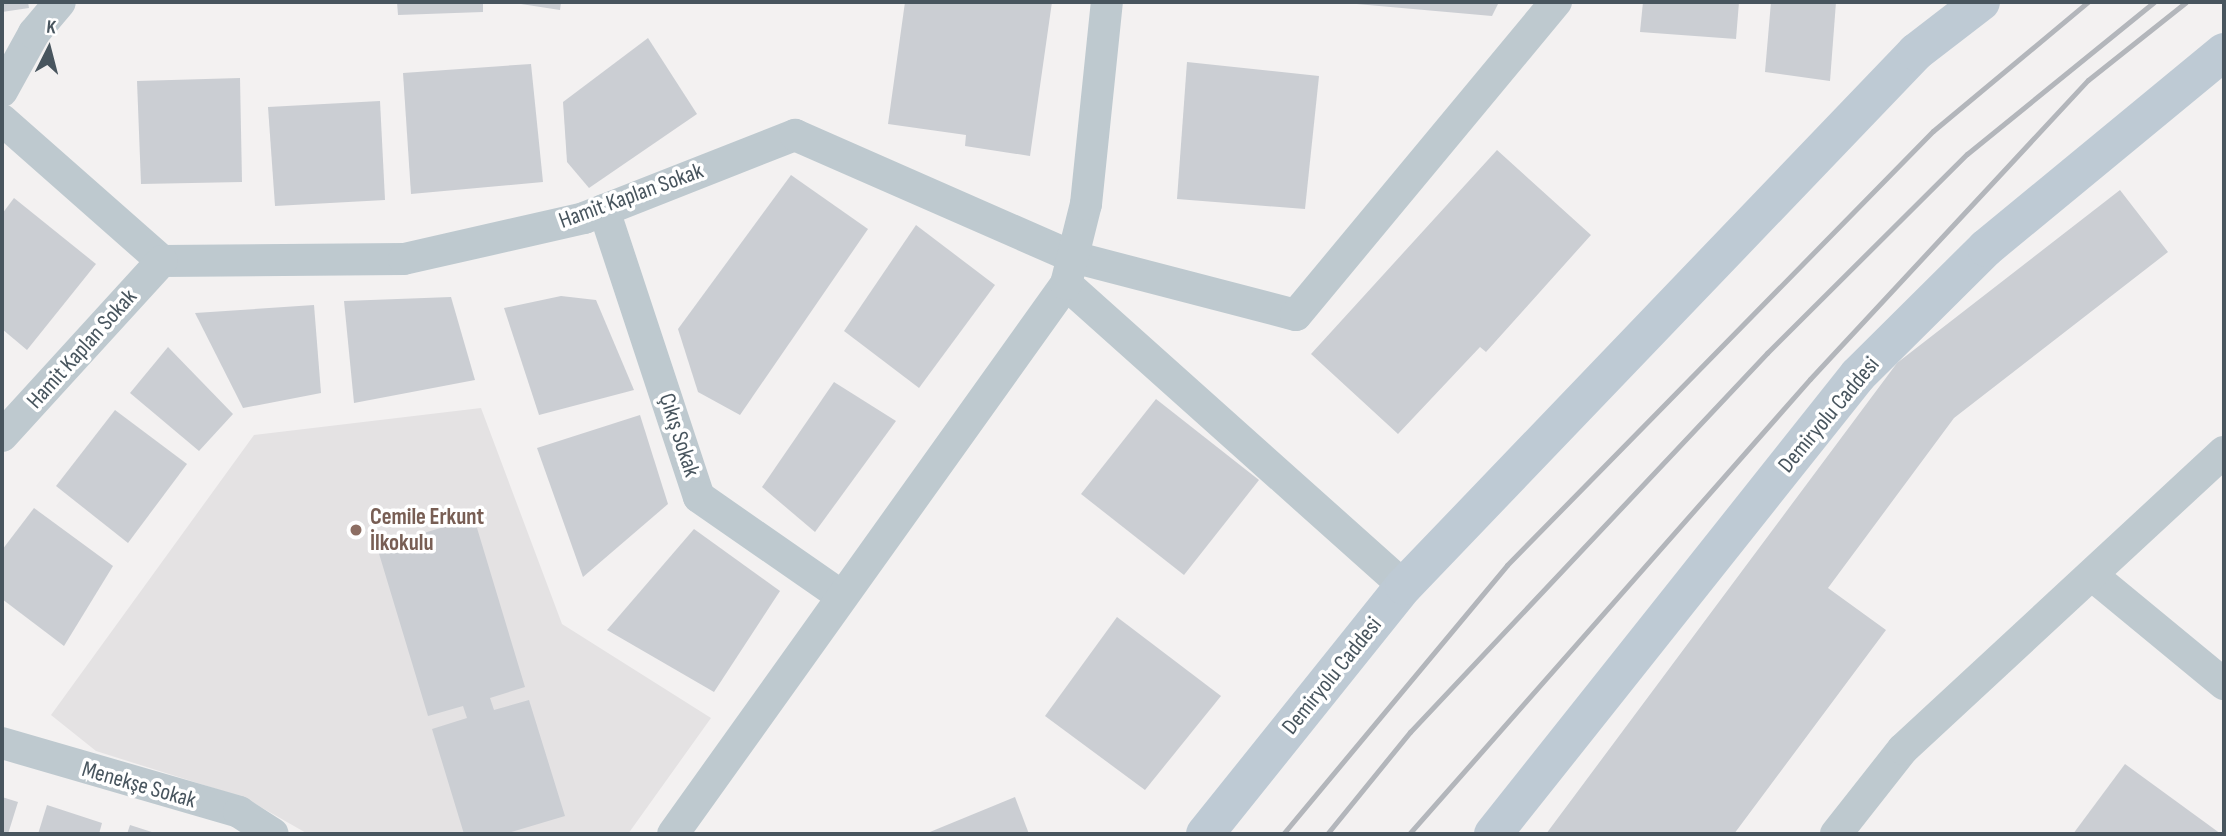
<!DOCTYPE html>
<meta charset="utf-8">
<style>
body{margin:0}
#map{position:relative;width:2226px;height:836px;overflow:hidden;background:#f3f1f1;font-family:"Sofia Sans Condensed",sans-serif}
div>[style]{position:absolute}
.education>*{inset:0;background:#e4e2e3}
.building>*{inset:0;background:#cbced3}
.minor>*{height:32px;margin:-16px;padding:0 16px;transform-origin:16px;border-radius:16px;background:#bec9cf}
.secondary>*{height:38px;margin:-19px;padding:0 19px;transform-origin:19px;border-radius:19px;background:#becad4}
.rail>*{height:5px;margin:-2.5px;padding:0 2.5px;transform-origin:2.5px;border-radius:2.5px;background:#b3b6bb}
.dots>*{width:19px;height:19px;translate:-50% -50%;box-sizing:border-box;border:4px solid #fff;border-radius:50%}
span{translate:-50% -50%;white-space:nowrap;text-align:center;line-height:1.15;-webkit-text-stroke:7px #fff;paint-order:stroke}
.street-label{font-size:23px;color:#48555e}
.education-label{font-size:23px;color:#785e54;font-weight:700}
.left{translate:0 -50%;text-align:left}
.frame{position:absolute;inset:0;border:4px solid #48555e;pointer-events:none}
.north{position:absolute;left:14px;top:14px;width:70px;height:70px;-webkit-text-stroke:5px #fff;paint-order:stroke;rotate:6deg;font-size:19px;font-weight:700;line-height:28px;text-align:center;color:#48555e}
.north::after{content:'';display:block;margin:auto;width:24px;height:32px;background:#48555e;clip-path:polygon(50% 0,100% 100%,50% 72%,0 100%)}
</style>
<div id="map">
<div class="education">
<i style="clip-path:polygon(481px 408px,562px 624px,711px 718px,628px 834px,308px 834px,245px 798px,96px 751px,51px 715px,254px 435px)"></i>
</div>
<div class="building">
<i style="clip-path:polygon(2px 2px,28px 2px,29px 8px,2px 12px)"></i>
<i style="clip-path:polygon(397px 2px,483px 2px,483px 12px,398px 15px)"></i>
<i style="clip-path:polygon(508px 2px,561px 2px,560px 10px)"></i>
<i style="clip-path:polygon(905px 2px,1052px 2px,1030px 156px,965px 146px,966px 135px,888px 124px)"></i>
<i style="clip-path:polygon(1334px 2px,1499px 2px,1492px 16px)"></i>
<i style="clip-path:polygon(1643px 2px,1739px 2px,1736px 39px,1640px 32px)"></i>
<i style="clip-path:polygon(1771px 2px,1836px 2px,1830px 81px,1765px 72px)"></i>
<i style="clip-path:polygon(648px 38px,697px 114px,589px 188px,567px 162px,563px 102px)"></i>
<i style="clip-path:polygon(1187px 62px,1319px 76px,1305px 209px,1177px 199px)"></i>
<i style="clip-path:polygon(531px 64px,543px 182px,411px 194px,403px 73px)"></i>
<i style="clip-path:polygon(240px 78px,242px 182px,141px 184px,137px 81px)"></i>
<i style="clip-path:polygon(380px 101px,385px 200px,275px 206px,268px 107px)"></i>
<i style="clip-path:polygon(1497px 150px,1591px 235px,1486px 352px,1480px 347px,1398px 434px,1311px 354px)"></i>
<i style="clip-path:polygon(791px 175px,868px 229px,740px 415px,698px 392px,678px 329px)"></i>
<i style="clip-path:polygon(2120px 190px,2168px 252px,1954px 418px,1828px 588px,1886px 630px,1734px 834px,1546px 834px,1897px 363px)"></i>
<i style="clip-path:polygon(14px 198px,96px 264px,27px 350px,2px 329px,2px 214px)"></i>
<i style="clip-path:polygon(916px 225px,995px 285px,919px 388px,844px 331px)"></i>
<i style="clip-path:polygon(561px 296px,596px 300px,634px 390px,539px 415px,504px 308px)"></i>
<i style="clip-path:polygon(451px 297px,475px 380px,354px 403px,344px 301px)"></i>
<i style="clip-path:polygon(314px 305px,321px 393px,243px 408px,195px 313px)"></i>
<i style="clip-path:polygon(168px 347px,233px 414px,199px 451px,130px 393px)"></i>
<i style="clip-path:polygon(834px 382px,896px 421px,815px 532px,762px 487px)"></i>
<i style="clip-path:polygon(1156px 399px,1259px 480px,1184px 575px,1081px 494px)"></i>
<i style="clip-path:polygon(115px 410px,187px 464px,128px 543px,56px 486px)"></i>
<i style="clip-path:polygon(640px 415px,668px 504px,583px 577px,537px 448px)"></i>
<i style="clip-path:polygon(34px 508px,113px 566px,64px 646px,2px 599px,2px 550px)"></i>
<i style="clip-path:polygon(474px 518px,525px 687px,490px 698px,494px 710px,529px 700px,565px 816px,505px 834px,464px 834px,432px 729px,467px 718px,463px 706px,428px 716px,377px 547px)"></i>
<i style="clip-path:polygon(694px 529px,780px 591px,714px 692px,607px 630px)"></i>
<i style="clip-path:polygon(1117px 617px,1221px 696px,1145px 790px,1045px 716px)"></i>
<i style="clip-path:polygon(2125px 764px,2221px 834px,2073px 834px)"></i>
<i style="clip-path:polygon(2px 797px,18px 802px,8px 834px,2px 834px)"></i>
<i style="clip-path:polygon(1015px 797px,1029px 834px,925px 834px)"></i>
<i style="clip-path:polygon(47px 805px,102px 823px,99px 834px,38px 834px)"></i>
<i style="clip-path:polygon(130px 825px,158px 834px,127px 834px)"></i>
</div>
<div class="minor">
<i style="left:2px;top:91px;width:66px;rotate:-61.1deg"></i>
<i style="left:34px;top:33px;width:40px;rotate:-50deg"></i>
<i style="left:2px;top:120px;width:213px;rotate:41.4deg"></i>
<i style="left:162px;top:261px;width:242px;rotate:-0.5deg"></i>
<i style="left:404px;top:259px;width:185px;rotate:-12.8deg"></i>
<i style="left:584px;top:218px;width:227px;rotate:-21.5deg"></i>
<i style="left:795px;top:135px;width:304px;rotate:23.7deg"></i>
<i style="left:1073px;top:257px;width:230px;rotate:14.6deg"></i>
<i style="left:1296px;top:315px;width:407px;rotate:-50.3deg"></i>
<i style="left:604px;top:210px;width:302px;rotate:71.7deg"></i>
<i style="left:699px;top:497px;width:172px;rotate:34.8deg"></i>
<i style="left:1066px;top:284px;width:453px;rotate:41.8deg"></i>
<i style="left:2px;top:436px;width:237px;rotate:-47.6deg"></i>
<i style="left:2093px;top:576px;width:170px;rotate:39.5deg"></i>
<i style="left:2px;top:743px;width:247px;rotate:16.2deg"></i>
<i style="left:239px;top:812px;width:40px;rotate:32.9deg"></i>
<i style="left:673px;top:834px;width:676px;rotate:-54.45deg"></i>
<i style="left:1066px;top:284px;width:82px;rotate:-76deg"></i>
<i style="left:1086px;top:204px;width:203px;rotate:-84.1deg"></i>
<i style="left:1836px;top:834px;width:108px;rotate:-51.8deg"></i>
<i style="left:1903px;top:749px;width:437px;rotate:-42.8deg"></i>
</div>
<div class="secondary">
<i style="left:1205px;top:834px;width:318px;rotate:-51.3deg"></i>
<i style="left:1404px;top:586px;width:740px;rotate:-46.2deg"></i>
<i style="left:1916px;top:52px;width:82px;rotate:-37.6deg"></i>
<i style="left:1493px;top:834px;width:586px;rotate:-51.51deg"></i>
<i style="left:1858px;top:375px;width:180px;rotate:-44.8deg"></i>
<i style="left:1986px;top:248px;width:308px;rotate:-39.5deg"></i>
</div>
<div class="rail">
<i style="left:1283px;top:834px;width:350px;rotate:-50.2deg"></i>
<i style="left:1507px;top:565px;width:608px;rotate:-45.53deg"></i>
<i style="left:1933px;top:131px;width:202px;rotate:-39.8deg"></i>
<i style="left:1327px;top:834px;width:132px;rotate:-50.9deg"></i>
<i style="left:1410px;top:732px;width:521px;rotate:-46.71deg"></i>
<i style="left:1767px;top:353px;width:282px;rotate:-44.9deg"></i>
<i style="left:1967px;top:154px;width:241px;rotate:-39.1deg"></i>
<i style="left:1409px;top:834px;width:606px;rotate:-48.61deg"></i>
<i style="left:1810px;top:379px;width:408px;rotate:-47.1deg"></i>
<i style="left:2088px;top:80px;width:125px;rotate:-38.5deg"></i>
</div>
<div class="dots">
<i style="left:356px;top:530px;background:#8d6e63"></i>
</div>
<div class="street-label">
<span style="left:631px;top:196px;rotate:-20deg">Hamit Kaplan Sokak</span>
<span style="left:82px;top:349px;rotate:-48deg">Hamit Kaplan Sokak</span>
<span style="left:1829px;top:415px;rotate:-50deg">Demiryolu Caddesi</span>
<span style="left:679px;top:435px;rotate:72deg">Çıkış Sokak</span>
<span style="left:1332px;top:676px;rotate:-51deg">Demiryolu Caddesi</span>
<span style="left:139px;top:785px;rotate:16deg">Menekşe Sokak</span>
</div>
<div class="education-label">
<span class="left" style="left:370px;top:530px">Cemile Erkunt<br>İlkokulu</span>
</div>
<div class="frame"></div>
<div class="north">K</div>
</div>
